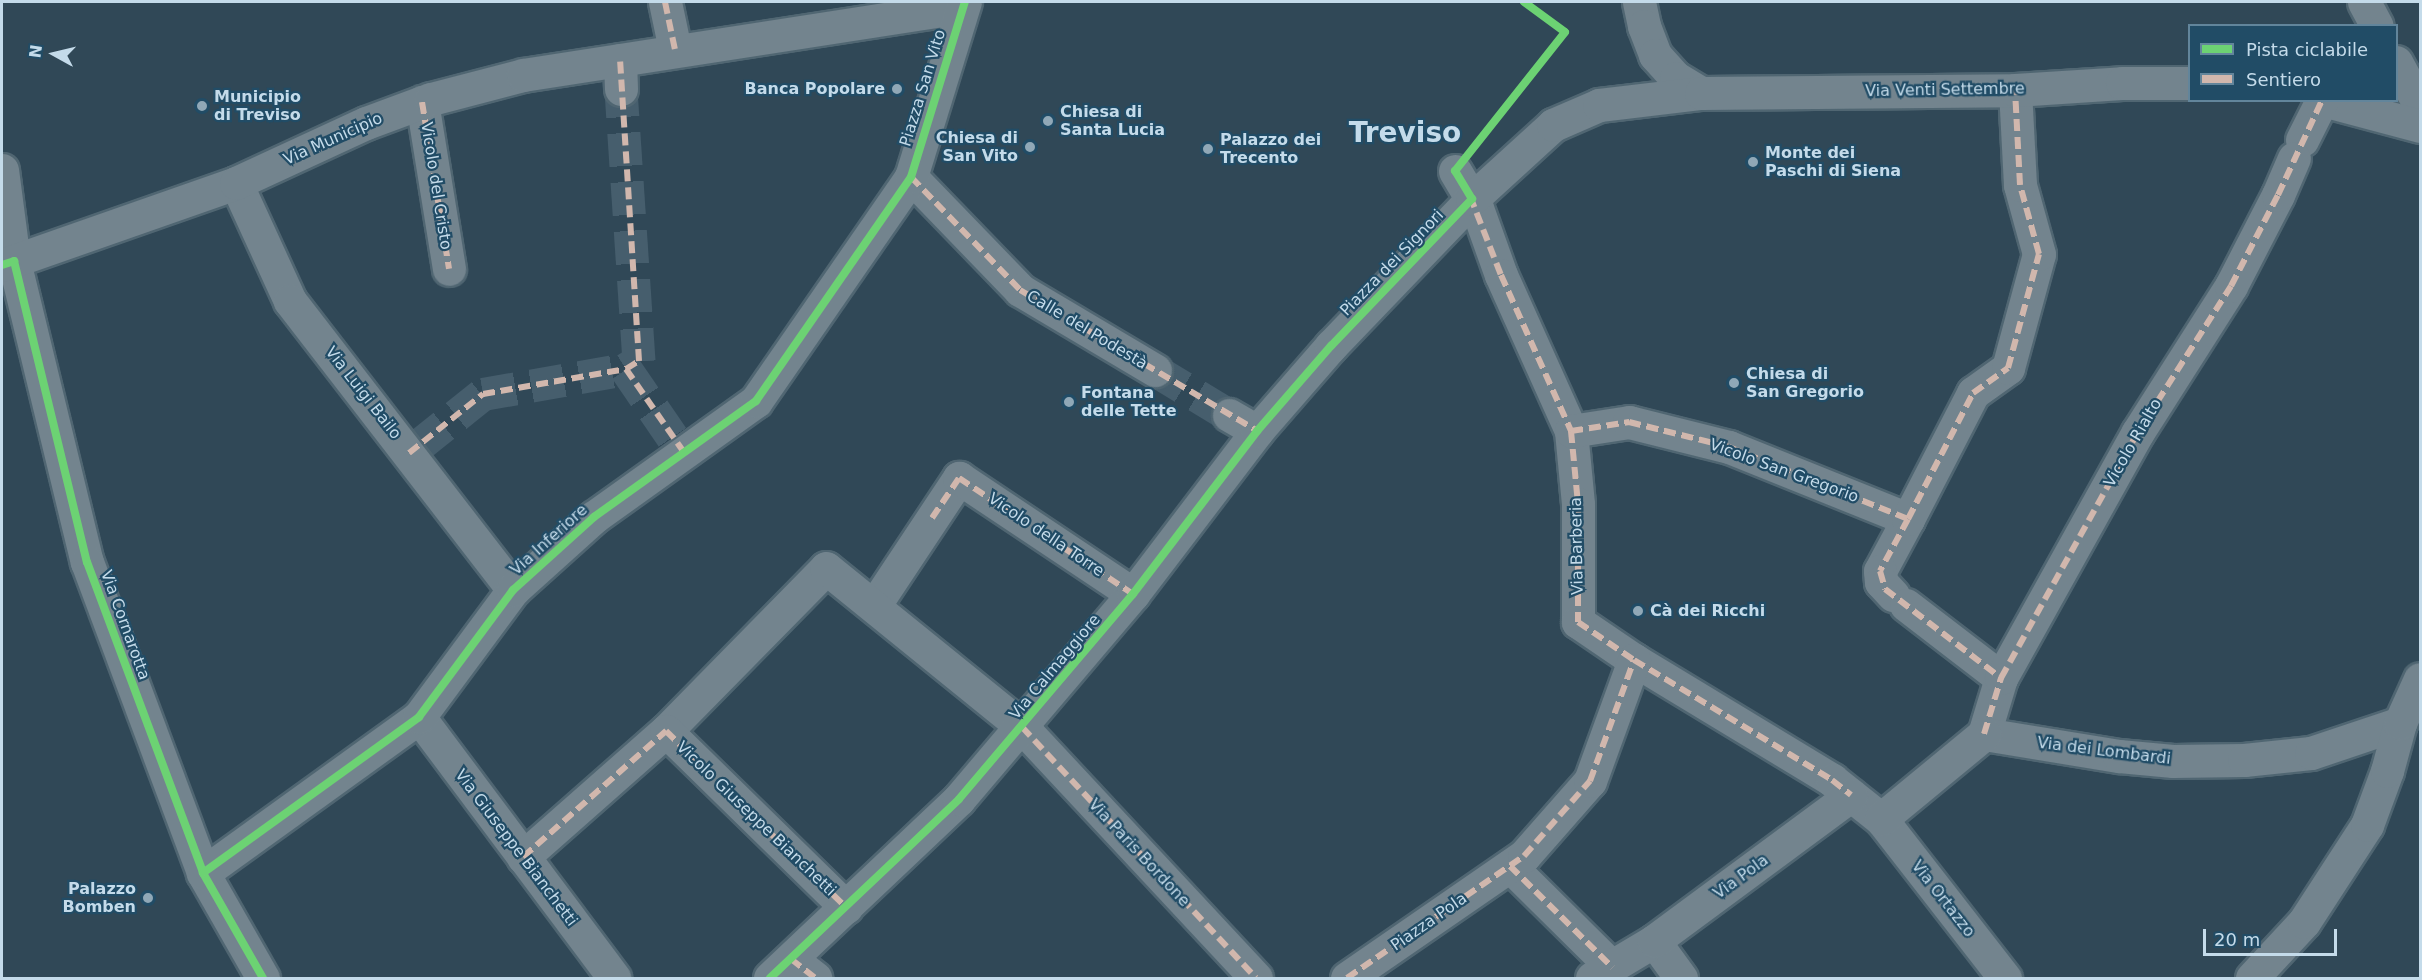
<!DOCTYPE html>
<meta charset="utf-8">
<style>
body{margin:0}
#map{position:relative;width:2422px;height:980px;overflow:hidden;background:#304857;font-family:"DejaVu Sans",sans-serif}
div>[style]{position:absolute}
.minor-tunnel>*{height:33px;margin-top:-16.5px;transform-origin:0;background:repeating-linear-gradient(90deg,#465e6d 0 33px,transparent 0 49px)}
.roads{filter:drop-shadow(2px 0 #506672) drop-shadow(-2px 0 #506672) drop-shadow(0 2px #506672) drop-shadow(0 -2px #506672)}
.minor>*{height:33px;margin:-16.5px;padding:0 16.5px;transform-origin:16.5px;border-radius:16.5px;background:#73848e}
.quiet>*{height:6px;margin-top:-3px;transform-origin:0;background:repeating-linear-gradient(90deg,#d1b7ad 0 12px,transparent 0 18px)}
.cycleway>*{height:8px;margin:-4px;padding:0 4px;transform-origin:4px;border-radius:4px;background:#6cd273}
.dots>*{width:16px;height:16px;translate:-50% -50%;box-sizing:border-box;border:3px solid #214c66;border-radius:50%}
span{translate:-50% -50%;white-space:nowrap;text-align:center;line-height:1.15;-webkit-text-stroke:4.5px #214c66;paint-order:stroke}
.street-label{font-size:16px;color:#c4dbea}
.poi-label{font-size:16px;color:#c4dbea;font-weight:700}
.right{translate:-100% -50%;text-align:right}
.left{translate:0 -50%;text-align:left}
.town-label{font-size:28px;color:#c4dbea;font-weight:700}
.frame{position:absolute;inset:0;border:3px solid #c4dbea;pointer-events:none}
.legend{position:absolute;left:2188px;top:24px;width:210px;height:78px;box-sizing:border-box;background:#214c66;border:2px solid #62859b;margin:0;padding:8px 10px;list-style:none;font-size:18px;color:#c4dbea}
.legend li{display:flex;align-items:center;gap:12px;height:30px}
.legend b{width:30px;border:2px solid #62859b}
.north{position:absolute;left:24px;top:24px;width:60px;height:60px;-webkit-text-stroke:4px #214c66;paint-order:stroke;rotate:278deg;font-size:16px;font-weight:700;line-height:24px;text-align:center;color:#c4dbea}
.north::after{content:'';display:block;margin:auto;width:21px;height:27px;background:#c4dbea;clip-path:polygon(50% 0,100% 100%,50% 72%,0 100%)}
.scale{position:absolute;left:2203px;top:929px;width:134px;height:27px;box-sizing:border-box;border:3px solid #c4dbea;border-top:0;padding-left:8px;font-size:18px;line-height:21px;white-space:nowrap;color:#c4dbea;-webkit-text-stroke:4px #214c66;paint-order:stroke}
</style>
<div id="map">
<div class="minor-tunnel">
<i style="left:626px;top:369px;width:85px;rotate:55.6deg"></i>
<i style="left:1155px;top:370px;width:87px;rotate:31.3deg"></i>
<i style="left:418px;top:446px;width:83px;rotate:-38.7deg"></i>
<i style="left:483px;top:394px;width:145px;rotate:-9.9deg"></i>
<i style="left:626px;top:369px;width:15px;rotate:-32deg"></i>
<i style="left:639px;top:361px;width:273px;rotate:-93.8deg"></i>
</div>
<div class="roads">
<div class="minor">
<i style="left:665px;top:2px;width:49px;rotate:78.2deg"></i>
<i style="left:1639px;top:2px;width:25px;rotate:78deg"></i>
<i style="left:1644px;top:26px;width:31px;rotate:69deg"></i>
<i style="left:1655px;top:55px;width:31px;rotate:48deg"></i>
<i style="left:1676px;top:78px;width:29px;rotate:31deg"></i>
<i style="left:2364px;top:2px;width:27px;rotate:62deg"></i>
<i style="left:620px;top:60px;width:29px;rotate:88deg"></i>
<i style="left:2396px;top:62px;width:50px;rotate:61.4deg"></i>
<i style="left:2323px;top:100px;width:100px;rotate:15deg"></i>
<i style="left:422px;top:102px;width:169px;rotate:80.8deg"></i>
<i style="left:2302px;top:140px;width:45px;rotate:-63.4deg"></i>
<i style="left:2px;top:170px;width:92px;rotate:82.5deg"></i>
<i style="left:14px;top:261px;width:310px;rotate:76.4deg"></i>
<i style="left:87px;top:562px;width:332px;rotate:69.5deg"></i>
<i style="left:203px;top:873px;width:121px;rotate:60.3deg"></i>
<i style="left:1455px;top:171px;width:43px;rotate:59.3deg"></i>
<i style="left:1477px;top:208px;width:71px;rotate:70.3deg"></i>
<i style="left:1501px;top:275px;width:171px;rotate:65.8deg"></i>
<i style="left:1571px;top:431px;width:73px;rotate:84.5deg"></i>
<i style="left:1578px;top:504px;width:118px;rotate:90deg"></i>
<i style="left:1578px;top:622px;width:68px;rotate:34.2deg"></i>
<i style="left:1634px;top:660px;width:232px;rotate:31.2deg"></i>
<i style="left:1832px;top:780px;width:63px;rotate:38.5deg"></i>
<i style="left:1881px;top:819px;width:202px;rotate:52.1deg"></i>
<i style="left:911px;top:177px;width:157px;rotate:46deg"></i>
<i style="left:1020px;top:290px;width:157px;rotate:30.7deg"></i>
<i style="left:236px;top:183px;width:130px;rotate:65.4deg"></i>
<i style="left:290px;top:301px;width:365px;rotate:52.3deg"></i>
<i style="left:2px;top:265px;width:248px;rotate:-19.3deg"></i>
<i style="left:236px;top:183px;width:143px;rotate:-24.8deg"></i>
<i style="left:366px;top:123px;width:69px;rotate:-20.3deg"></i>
<i style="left:431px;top:99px;width:95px;rotate:-14.6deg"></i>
<i style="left:523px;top:75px;width:444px;rotate:-8.8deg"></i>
<i style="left:1229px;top:415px;width:32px;rotate:30deg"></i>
<i style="left:1571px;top:431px;width:59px;rotate:-8.8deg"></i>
<i style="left:1629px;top:422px;width:103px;rotate:14deg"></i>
<i style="left:1729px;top:447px;width:193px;rotate:21.9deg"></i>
<i style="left:1908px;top:519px;width:59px;rotate:118.3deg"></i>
<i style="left:1880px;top:571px;width:11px;rotate:85deg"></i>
<i style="left:1881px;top:582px;width:18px;rotate:47deg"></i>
<i style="left:1908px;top:519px;width:142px;rotate:-62.7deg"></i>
<i style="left:1973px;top:393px;width:43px;rotate:-35.5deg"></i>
<i style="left:2008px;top:368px;width:118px;rotate:-74.8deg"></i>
<i style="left:2039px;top:254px;width:72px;rotate:-105.4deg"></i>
<i style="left:2020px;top:185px;width:95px;rotate:-93deg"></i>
<i style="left:1906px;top:605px;width:120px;rotate:37.5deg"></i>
<i style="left:874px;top:606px;width:154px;rotate:-56.4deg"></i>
<i style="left:959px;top:478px;width:209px;rotate:33.7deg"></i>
<i style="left:419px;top:717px;width:326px;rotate:53.2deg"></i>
<i style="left:666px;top:731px;width:228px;rotate:-45.5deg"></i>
<i style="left:826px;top:568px;width:252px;rotate:39deg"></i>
<i style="left:1022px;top:727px;width:343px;rotate:47deg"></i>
<i style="left:1984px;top:734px;width:59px;rotate:-73.1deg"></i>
<i style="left:2001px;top:678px;width:282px;rotate:-60.9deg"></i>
<i style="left:2138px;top:432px;width:173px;rotate:-57.5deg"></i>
<i style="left:2231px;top:286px;width:102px;rotate:-62.7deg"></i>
<i style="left:2278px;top:195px;width:40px;rotate:-66.6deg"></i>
<i style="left:1984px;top:734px;width:137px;rotate:9.3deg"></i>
<i style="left:2119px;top:756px;width:54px;rotate:5.3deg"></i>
<i style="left:2173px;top:761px;width:71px;rotate:-0.8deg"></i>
<i style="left:2244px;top:760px;width:67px;rotate:-6deg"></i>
<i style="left:2311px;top:753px;width:94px;rotate:-18.6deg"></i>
<i style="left:1881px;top:819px;width:134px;rotate:-39.5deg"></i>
<i style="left:523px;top:857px;width:191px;rotate:-41.4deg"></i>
<i style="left:666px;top:731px;width:252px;rotate:44.4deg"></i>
<i style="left:1510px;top:866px;width:144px;rotate:44.7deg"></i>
<i style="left:203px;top:873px;width:266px;rotate:-35.8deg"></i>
<i style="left:419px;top:717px;width:158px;rotate:-53.5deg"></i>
<i style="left:513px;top:590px;width:109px;rotate:-42deg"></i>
<i style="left:594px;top:517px;width:199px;rotate:-35.6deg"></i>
<i style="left:756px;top:401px;width:272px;rotate:-55.3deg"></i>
<i style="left:911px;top:177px;width:183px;rotate:-72.9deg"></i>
<i style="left:1654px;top:941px;width:46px;rotate:53.9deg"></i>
<i style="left:791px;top:959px;width:31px;rotate:38deg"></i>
<i style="left:770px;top:978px;width:260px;rotate:-43.4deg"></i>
<i style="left:959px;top:799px;width:269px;rotate:-49.7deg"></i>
<i style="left:1133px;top:594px;width:205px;rotate:-52.7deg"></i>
<i style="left:1257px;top:431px;width:113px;rotate:-49deg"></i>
<i style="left:1331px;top:346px;width:204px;rotate:-46.2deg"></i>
<i style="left:1472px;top:199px;width:110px;rotate:-42.4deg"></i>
<i style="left:1553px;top:125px;width:50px;rotate:-23.5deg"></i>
<i style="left:1599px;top:105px;width:103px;rotate:-6.7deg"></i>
<i style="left:1701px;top:93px;width:314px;rotate:-0.5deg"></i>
<i style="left:2015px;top:90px;width:107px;rotate:-3.7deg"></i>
<i style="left:2122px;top:83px;width:68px"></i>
<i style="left:1347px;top:978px;width:215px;rotate:-34.6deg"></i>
<i style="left:1524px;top:856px;width:100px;rotate:-48.7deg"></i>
<i style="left:1590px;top:781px;width:129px;rotate:-70deg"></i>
<i style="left:1592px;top:978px;width:72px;rotate:-30.8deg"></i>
<i style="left:1654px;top:941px;width:245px;rotate:-36.5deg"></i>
<i style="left:2252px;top:978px;width:76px;rotate:-47.1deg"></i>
<i style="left:2304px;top:922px;width:116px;rotate:-57deg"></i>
<i style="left:2367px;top:825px;width:58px;rotate:-69.7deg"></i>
<i style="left:2387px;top:771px;width:50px;rotate:-74.8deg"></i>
<i style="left:2400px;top:723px;width:48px;rotate:-65.6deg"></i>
</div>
</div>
<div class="quiet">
<i style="left:665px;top:2px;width:49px;rotate:78.2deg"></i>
<i style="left:422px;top:102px;width:169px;rotate:80.8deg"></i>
<i style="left:911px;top:177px;width:157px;rotate:46deg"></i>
<i style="left:1020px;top:290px;width:276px;rotate:30.7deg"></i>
<i style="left:1470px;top:196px;width:85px;rotate:68.6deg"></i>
<i style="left:1501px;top:275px;width:171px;rotate:65.8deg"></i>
<i style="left:1571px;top:431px;width:73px;rotate:84.5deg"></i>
<i style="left:1578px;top:504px;width:118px;rotate:90deg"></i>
<i style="left:1578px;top:622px;width:68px;rotate:34.2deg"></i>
<i style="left:1634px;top:660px;width:232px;rotate:31.2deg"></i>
<i style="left:1832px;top:780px;width:24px;rotate:38deg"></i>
<i style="left:626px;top:369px;width:103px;rotate:55.2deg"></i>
<i style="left:1571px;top:431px;width:59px;rotate:-8.8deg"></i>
<i style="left:1629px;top:422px;width:103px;rotate:14deg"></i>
<i style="left:1729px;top:447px;width:193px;rotate:21.9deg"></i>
<i style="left:1908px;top:519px;width:59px;rotate:118.3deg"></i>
<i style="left:1880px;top:571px;width:19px;rotate:74deg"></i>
<i style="left:1885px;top:589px;width:146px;rotate:37.5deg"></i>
<i style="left:409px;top:453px;width:95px;rotate:-38.6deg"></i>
<i style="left:483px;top:394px;width:145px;rotate:-9.9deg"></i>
<i style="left:626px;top:369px;width:15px;rotate:-32deg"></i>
<i style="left:639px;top:361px;width:302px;rotate:-93.6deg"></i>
<i style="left:932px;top:518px;width:48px;rotate:-56deg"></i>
<i style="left:959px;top:478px;width:209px;rotate:33.7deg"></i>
<i style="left:1908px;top:519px;width:142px;rotate:-62.7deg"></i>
<i style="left:1973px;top:393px;width:43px;rotate:-35.5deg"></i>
<i style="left:2008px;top:368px;width:118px;rotate:-74.8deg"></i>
<i style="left:2039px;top:254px;width:72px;rotate:-105.4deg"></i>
<i style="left:2020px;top:185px;width:95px;rotate:-93deg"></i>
<i style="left:1022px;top:727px;width:343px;rotate:47deg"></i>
<i style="left:1984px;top:734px;width:59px;rotate:-73.1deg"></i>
<i style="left:2001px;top:678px;width:282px;rotate:-60.9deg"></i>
<i style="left:2138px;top:432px;width:173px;rotate:-57.5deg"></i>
<i style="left:2231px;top:286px;width:102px;rotate:-62.7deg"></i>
<i style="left:2278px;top:195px;width:105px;rotate:-65.1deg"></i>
<i style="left:523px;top:857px;width:191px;rotate:-41.4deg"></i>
<i style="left:666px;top:731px;width:252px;rotate:44.4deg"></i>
<i style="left:1510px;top:866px;width:144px;rotate:44.7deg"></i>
<i style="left:791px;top:959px;width:31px;rotate:38deg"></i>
<i style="left:1347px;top:978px;width:215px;rotate:-34.6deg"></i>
<i style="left:1524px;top:856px;width:100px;rotate:-48.7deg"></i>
<i style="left:1590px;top:781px;width:129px;rotate:-70deg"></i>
</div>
<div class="cycleway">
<i style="left:2px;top:265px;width:13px;rotate:-18deg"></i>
<i style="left:14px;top:261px;width:310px;rotate:76.4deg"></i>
<i style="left:87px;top:562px;width:332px;rotate:69.5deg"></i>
<i style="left:203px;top:873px;width:121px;rotate:60.3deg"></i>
<i style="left:203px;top:873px;width:266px;rotate:-35.8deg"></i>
<i style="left:419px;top:717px;width:158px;rotate:-53.5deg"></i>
<i style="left:513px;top:590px;width:109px;rotate:-42deg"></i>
<i style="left:594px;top:517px;width:199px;rotate:-35.6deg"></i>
<i style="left:756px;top:401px;width:272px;rotate:-55.3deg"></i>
<i style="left:911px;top:177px;width:183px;rotate:-72.9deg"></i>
<i style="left:770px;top:978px;width:260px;rotate:-43.4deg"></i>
<i style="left:959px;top:799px;width:269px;rotate:-49.7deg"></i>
<i style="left:1133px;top:594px;width:205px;rotate:-52.7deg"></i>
<i style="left:1257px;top:431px;width:113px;rotate:-49deg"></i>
<i style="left:1331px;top:346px;width:204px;rotate:-46.2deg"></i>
<i style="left:1472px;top:199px;width:33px;rotate:-121deg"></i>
<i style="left:1455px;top:171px;width:177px;rotate:-51.6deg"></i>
<i style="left:1565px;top:32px;width:51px;rotate:-143.8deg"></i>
</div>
<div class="dots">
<i style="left:897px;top:89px;background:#90a8b7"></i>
<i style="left:202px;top:106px;background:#90a8b7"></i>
<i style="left:1048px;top:121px;background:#90a8b7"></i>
<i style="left:1030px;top:147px;background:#90a8b7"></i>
<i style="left:1208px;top:149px;background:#90a8b7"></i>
<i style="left:1753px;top:162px;background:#90a8b7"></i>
<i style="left:1734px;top:383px;background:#90a8b7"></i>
<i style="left:1069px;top:402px;background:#90a8b7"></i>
<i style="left:1638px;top:611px;background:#90a8b7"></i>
<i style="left:148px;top:898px;background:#90a8b7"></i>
</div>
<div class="street-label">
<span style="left:923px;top:88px;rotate:-73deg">Piazza San Vito</span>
<span style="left:1945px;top:90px;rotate:-1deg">Via Venti Settembre</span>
<span style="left:333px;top:139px;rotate:-24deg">Via Municipio</span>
<span style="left:436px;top:186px;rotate:81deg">Vicolo del Cristo</span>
<span style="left:1392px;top:263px;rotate:-46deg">Piazza dei Signori</span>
<span style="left:1087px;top:330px;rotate:31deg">Calle del Podestà</span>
<span style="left:363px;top:393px;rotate:52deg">Via Luigi Bailo</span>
<span style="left:2133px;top:443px;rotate:-60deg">Vicolo Rialto</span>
<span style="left:1784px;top:471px;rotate:20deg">Vicolo San Gregorio</span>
<span style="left:1046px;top:535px;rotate:34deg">Vicolo della Torre</span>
<span style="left:549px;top:540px;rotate:-42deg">Via Inferiore</span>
<span style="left:1577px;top:546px;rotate:-91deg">Via Barberia</span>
<span style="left:125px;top:625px;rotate:70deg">Via Cornarotta</span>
<span style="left:1055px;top:667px;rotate:-50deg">Via Calmaggiore</span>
<span style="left:2104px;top:751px;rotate:7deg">Via dei Lombardi</span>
<span style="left:756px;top:819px;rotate:44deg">Vicolo Giuseppe Bianchetti</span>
<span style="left:516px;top:848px;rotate:53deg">Via Giuseppe Bianchetti</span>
<span style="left:1139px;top:853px;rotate:47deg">Via Paris Bordone</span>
<span style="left:1741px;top:877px;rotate:-36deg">Via Pola</span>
<span style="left:1943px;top:899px;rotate:52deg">Via Ortazzo</span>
<span style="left:1429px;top:922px;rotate:-35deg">Piazza Pola</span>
</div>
<div class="poi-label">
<span class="right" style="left:885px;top:89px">Banca Popolare</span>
<span class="left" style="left:214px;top:106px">Municipio<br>di Treviso</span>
<span class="left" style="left:1060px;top:121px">Chiesa di<br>Santa Lucia</span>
<span class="right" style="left:1018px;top:147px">Chiesa di<br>San Vito</span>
<span class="left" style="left:1220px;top:149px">Palazzo dei<br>Trecento</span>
<span class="left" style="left:1765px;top:162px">Monte dei<br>Paschi di Siena</span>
<span class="left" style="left:1746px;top:383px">Chiesa di<br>San Gregorio</span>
<span class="left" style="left:1081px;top:402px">Fontana<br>delle Tette</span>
<span class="left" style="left:1650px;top:611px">Cà dei Ricchi</span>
<span class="right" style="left:136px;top:898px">Palazzo<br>Bomben</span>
</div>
<div class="town-label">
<span style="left:1405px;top:133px">Treviso</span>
</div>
<div class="frame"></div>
<ul class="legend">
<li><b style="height:8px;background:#6cd273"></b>Pista ciclabile</li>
<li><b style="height:8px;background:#d1b7ad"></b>Sentiero</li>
</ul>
<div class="north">N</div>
<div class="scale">20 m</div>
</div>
